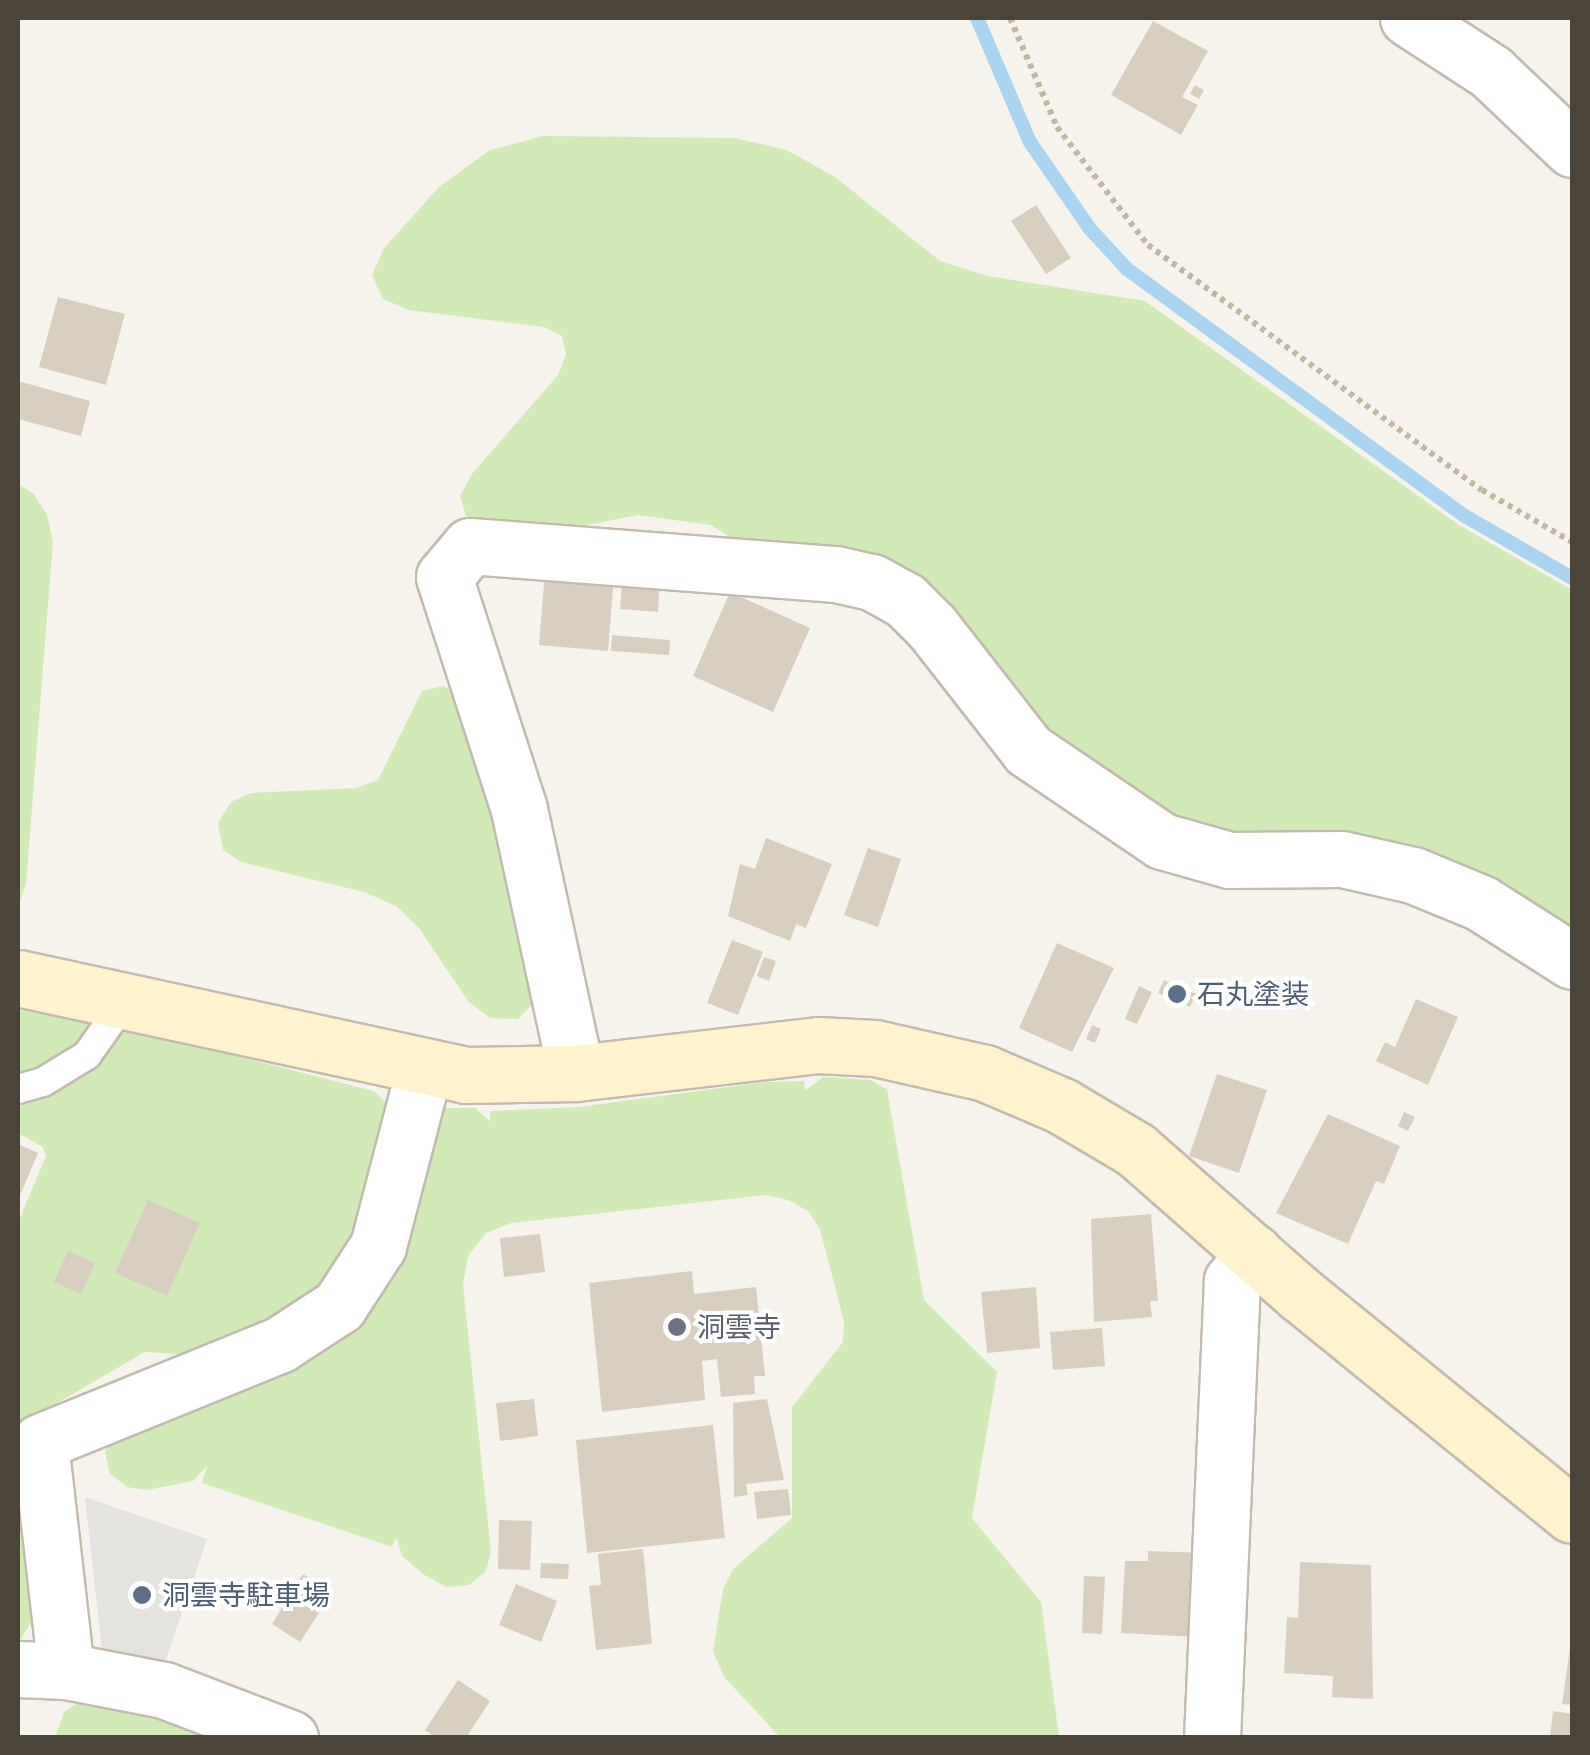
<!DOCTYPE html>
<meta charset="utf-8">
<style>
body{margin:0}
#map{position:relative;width:1590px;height:1755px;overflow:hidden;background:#f6f3ec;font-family:Montserrat,"Noto Sans JP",sans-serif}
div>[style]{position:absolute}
.green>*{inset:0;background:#d2eab5}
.parking>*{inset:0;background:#e5e3e0}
.stream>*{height:14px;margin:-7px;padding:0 7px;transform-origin:7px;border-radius:7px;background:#a9d4f2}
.building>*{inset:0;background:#d8cfc1}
.path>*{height:6px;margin-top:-3px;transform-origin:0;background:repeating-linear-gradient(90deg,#c4b79f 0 5px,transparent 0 10px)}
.roads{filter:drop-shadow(2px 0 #c2bbae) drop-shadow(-2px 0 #c2bbae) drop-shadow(0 2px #c2bbae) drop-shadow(0 -2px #c2bbae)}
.lane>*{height:28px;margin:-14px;padding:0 14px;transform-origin:14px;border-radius:14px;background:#fff}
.street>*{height:55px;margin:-27.5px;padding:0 27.5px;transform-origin:27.5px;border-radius:27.5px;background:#fff}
.secondary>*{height:55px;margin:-27.5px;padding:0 27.5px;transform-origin:27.5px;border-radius:27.5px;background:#fff3cd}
.dots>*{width:28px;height:28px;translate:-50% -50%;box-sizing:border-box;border:5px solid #fff;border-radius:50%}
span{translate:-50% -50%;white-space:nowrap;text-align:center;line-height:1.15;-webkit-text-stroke:8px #fff;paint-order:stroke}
.service-label{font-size:28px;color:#4e5e75}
.left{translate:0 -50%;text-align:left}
.worship-label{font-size:28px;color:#5b616d}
.frame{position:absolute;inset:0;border:20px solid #4b4439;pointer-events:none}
</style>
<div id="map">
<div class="green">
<i style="clip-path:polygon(543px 136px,735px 138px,787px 150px,835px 177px,940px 261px,988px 276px,1145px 301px,1459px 525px,1572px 590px,1572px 944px,1230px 846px,1060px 757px,943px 617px,739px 543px,711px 525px,638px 515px,556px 531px,468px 522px,460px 496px,472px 474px,558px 375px,566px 355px,562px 336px,544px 327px,409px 310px,383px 299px,372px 275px,384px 248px,440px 186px,490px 150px)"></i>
<i style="clip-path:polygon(18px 484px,33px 493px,47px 515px,53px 541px,26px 884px,18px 908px)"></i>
<i style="clip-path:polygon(443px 686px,463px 697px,474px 715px,536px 1000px,518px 1019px,490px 1018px,468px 1001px,419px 928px,396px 906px,364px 892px,241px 862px,223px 850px,218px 823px,231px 802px,251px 793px,356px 788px,378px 780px,422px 691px)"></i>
<i style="clip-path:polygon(18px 1010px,131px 1029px,374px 1091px,397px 1113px,331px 1299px,193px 1355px,145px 1352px,31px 1418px,38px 1612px,18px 1643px,18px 1222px,46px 1156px,43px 1147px,18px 1133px)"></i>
<i style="clip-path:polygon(823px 1077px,871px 1080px,887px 1090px,924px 1300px,997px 1372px,972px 1518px,1041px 1602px,1059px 1737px,780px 1737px,725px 1678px,713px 1652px,723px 1589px,733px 1569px,792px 1518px,792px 1407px,843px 1342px,844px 1322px,820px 1229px,808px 1211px,788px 1200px,766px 1195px,511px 1223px,486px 1233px,468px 1256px,463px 1285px,491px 1552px,486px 1571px,469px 1585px,446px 1587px,423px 1574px,402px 1556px,396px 1537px,392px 1547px,202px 1483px,207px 1466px,193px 1481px,147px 1490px,127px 1487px,110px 1474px,105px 1452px,114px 1431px,283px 1355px,429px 1119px,443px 1108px,475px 1108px,490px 1121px,490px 1111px,579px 1107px,765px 1082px,804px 1081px,805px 1091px)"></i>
<i style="clip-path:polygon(82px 1700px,101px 1700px,230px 1738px,55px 1738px,64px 1712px)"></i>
</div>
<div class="parking">
<i style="clip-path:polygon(85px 1497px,207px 1539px,164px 1665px,102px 1651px)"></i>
</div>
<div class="stream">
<i style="left:977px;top:18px;width:135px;rotate:66.9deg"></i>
<i style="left:1030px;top:142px;width:106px;rotate:55.4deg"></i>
<i style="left:1090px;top:229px;width:54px;rotate:47.2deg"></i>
<i style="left:1127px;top:269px;width:419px;rotate:36.2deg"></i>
<i style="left:1465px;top:516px;width:124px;rotate:30.1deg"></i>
</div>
<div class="building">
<i style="clip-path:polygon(1153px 21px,1208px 51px,1182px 97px,1198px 105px,1181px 135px,1111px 95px)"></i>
<i style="clip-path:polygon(1195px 85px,1204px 90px,1199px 99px,1190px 94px)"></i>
<i style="clip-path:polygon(1036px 205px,1071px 258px,1046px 274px,1011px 221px)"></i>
<i style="clip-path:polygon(58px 297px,125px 314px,106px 385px,39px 367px)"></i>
<i style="clip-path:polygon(18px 381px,90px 401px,81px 436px,18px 419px)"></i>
<i style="clip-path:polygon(545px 571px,614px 576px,608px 651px,539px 645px)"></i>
<i style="clip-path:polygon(623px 571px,660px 575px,658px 612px,620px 609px)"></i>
<i style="clip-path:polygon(730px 592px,810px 628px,773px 712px,693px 676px)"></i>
<i style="clip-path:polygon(612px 635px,670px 640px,669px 655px,611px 651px)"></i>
<i style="clip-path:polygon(766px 838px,832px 864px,806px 928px,796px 924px,790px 941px,728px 916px,740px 864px,755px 869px)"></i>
<i style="clip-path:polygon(868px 848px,901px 859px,878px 927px,844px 915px)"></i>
<i style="clip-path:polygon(732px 940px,763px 952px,738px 1015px,707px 1003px)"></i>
<i style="clip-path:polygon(1057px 943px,1114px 968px,1072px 1052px,1019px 1028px)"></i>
<i style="clip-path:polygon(764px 957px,776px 961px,769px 981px,757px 976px)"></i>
<i style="clip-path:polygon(1164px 980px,1196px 994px,1190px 1007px,1158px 993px)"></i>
<i style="clip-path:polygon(1139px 986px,1152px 992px,1137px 1024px,1125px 1019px)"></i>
<i style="clip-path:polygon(1416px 999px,1458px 1017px,1428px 1085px,1376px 1061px,1385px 1042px,1395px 1047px)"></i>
<i style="clip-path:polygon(1092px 1025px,1101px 1029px,1095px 1043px,1086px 1039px)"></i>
<i style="clip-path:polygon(1217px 1074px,1267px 1090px,1239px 1173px,1189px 1156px)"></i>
<i style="clip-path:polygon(1404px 1112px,1415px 1117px,1408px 1131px,1398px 1126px)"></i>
<i style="clip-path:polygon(1328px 1114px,1400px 1146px,1384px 1184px,1376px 1181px,1348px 1244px,1276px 1213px)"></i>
<i style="clip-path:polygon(18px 1144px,38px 1153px,18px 1200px)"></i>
<i style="clip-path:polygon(148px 1200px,200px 1223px,167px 1296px,115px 1273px)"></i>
<i style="clip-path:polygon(1151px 1214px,1158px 1301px,1150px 1301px,1152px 1317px,1094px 1322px,1091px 1219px)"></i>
<i style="clip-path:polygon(540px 1234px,545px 1272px,504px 1277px,500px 1238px)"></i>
<i style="clip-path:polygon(68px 1251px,95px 1263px,81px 1294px,54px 1282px)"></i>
<i style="clip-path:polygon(692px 1271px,694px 1294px,756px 1287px,765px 1376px,754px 1376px,755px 1394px,721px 1397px,717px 1359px,702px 1361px,705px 1400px,602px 1412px,589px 1283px)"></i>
<i style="clip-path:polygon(1036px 1287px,1040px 1348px,987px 1353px,981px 1292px)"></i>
<i style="clip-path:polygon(1102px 1328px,1105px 1366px,1053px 1370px,1050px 1332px)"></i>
<i style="clip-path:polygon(534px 1399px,538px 1436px,500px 1441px,496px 1403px)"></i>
<i style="clip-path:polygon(767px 1399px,784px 1480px,746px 1484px,748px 1495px,734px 1497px,733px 1403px)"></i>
<i style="clip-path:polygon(713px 1425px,725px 1538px,587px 1553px,576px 1440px)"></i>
<i style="clip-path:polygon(788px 1489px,791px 1515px,757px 1519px,754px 1492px)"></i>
<i style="clip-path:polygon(499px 1520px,532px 1521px,530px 1570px,498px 1569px)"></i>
<i style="clip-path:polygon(643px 1549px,652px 1644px,596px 1650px,589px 1586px,601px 1585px,598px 1554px)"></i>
<i style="clip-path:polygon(1148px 1551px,1205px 1553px,1196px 1637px,1121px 1633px,1125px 1561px,1148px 1561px)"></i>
<i style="clip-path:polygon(1300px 1562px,1371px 1565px,1373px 1699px,1332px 1697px,1333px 1676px,1284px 1673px,1287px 1617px,1298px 1618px)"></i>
<i style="clip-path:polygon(541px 1563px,569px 1564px,568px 1579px,540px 1578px)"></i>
<i style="clip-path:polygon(303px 1574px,332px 1593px,300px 1642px,272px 1624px)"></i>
<i style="clip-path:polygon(1084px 1576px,1105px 1577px,1102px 1634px,1082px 1633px)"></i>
<i style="clip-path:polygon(516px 1584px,557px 1601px,541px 1642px,499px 1625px)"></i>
<i style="clip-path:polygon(1570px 1648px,1572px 1648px,1572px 1705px,1562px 1704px)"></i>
<i style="clip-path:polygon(458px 1680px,490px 1701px,466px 1738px,437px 1738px,425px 1730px)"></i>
<i style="clip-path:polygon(1553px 1711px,1572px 1714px,1572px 1738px,1550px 1738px)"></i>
</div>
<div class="path">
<i style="left:1010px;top:18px;width:119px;rotate:66.7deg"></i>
<i style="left:1057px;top:127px;width:149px;rotate:52.4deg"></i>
<i style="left:1148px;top:245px;width:414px;rotate:36.3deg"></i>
<i style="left:1482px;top:490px;width:104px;rotate:30deg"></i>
</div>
<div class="roads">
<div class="lane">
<i style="left:18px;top:1089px;width:26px;rotate:-16deg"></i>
<i style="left:43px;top:1082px;width:52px;rotate:-31.5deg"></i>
<i style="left:87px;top:1055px;width:71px;rotate:-54.7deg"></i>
</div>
<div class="street">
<i style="left:1408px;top:18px;width:99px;rotate:33deg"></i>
<i style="left:1491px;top:72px;width:112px;rotate:43.5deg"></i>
<i style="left:576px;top:1073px;width:270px;rotate:-102.2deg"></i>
<i style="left:519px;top:809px;width:244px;rotate:-107.9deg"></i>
<i style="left:444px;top:577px;width:40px;rotate:-50deg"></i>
<i style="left:470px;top:546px;width:367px;rotate:4.4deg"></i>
<i style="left:836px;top:574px;width:37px;rotate:13deg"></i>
<i style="left:872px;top:582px;width:38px;rotate:29deg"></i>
<i style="left:905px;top:600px;width:38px;rotate:45deg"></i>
<i style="left:932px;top:627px;width:156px;rotate:52deg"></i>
<i style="left:1028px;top:750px;width:162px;rotate:34.2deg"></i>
<i style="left:1162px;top:841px;width:70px;rotate:15.8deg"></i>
<i style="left:1229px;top:860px;width:113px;rotate:-0.5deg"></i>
<i style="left:1342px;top:859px;width:73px;rotate:12.7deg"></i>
<i style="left:1413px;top:875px;width:74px;rotate:22.4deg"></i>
<i style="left:1481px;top:903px;width:108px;rotate:32.5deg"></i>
<i style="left:18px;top:1669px;width:48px;rotate:2.4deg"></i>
<i style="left:66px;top:1671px;width:100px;rotate:11deg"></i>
<i style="left:164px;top:1690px;width:135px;rotate:20.9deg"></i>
<i style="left:66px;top:1671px;width:230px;rotate:-96.5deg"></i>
<i style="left:40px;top:1442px;width:258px;rotate:-22.1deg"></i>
<i style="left:279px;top:1345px;width:72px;rotate:-33deg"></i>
<i style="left:339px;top:1306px;width:72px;rotate:-57deg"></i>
<i style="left:378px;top:1246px;width:183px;rotate:-75.4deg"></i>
<i style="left:1212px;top:1738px;width:457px;rotate:-87.5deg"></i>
<i style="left:1232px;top:1281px;width:36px;rotate:-52deg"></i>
</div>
<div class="secondary">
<i style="left:18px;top:978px;width:457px;rotate:12.2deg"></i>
<i style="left:465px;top:1075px;width:111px;rotate:-1deg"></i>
<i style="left:576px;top:1073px;width:244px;rotate:-6.6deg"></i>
<i style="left:818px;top:1045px;width:57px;rotate:3deg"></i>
<i style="left:875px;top:1048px;width:113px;rotate:12.8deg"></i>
<i style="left:985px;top:1073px;width:84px;rotate:23.2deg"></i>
<i style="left:1062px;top:1106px;width:86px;rotate:30.7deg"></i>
<i style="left:1136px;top:1150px;width:218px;rotate:41.3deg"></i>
<i style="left:1300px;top:1294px;width:350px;rotate:39.1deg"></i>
</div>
</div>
<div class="dots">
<i style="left:1177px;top:994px;background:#5c6f8a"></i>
<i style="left:677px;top:1327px;background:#6b7280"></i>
<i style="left:142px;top:1595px;background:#5c6f8a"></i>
</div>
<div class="service-label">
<span class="left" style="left:1197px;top:994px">石丸塗装</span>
<span class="left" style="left:162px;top:1595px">洞雲寺駐車場</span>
</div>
<div class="worship-label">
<span class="left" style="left:697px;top:1327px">洞雲寺</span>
</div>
<div class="frame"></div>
</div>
